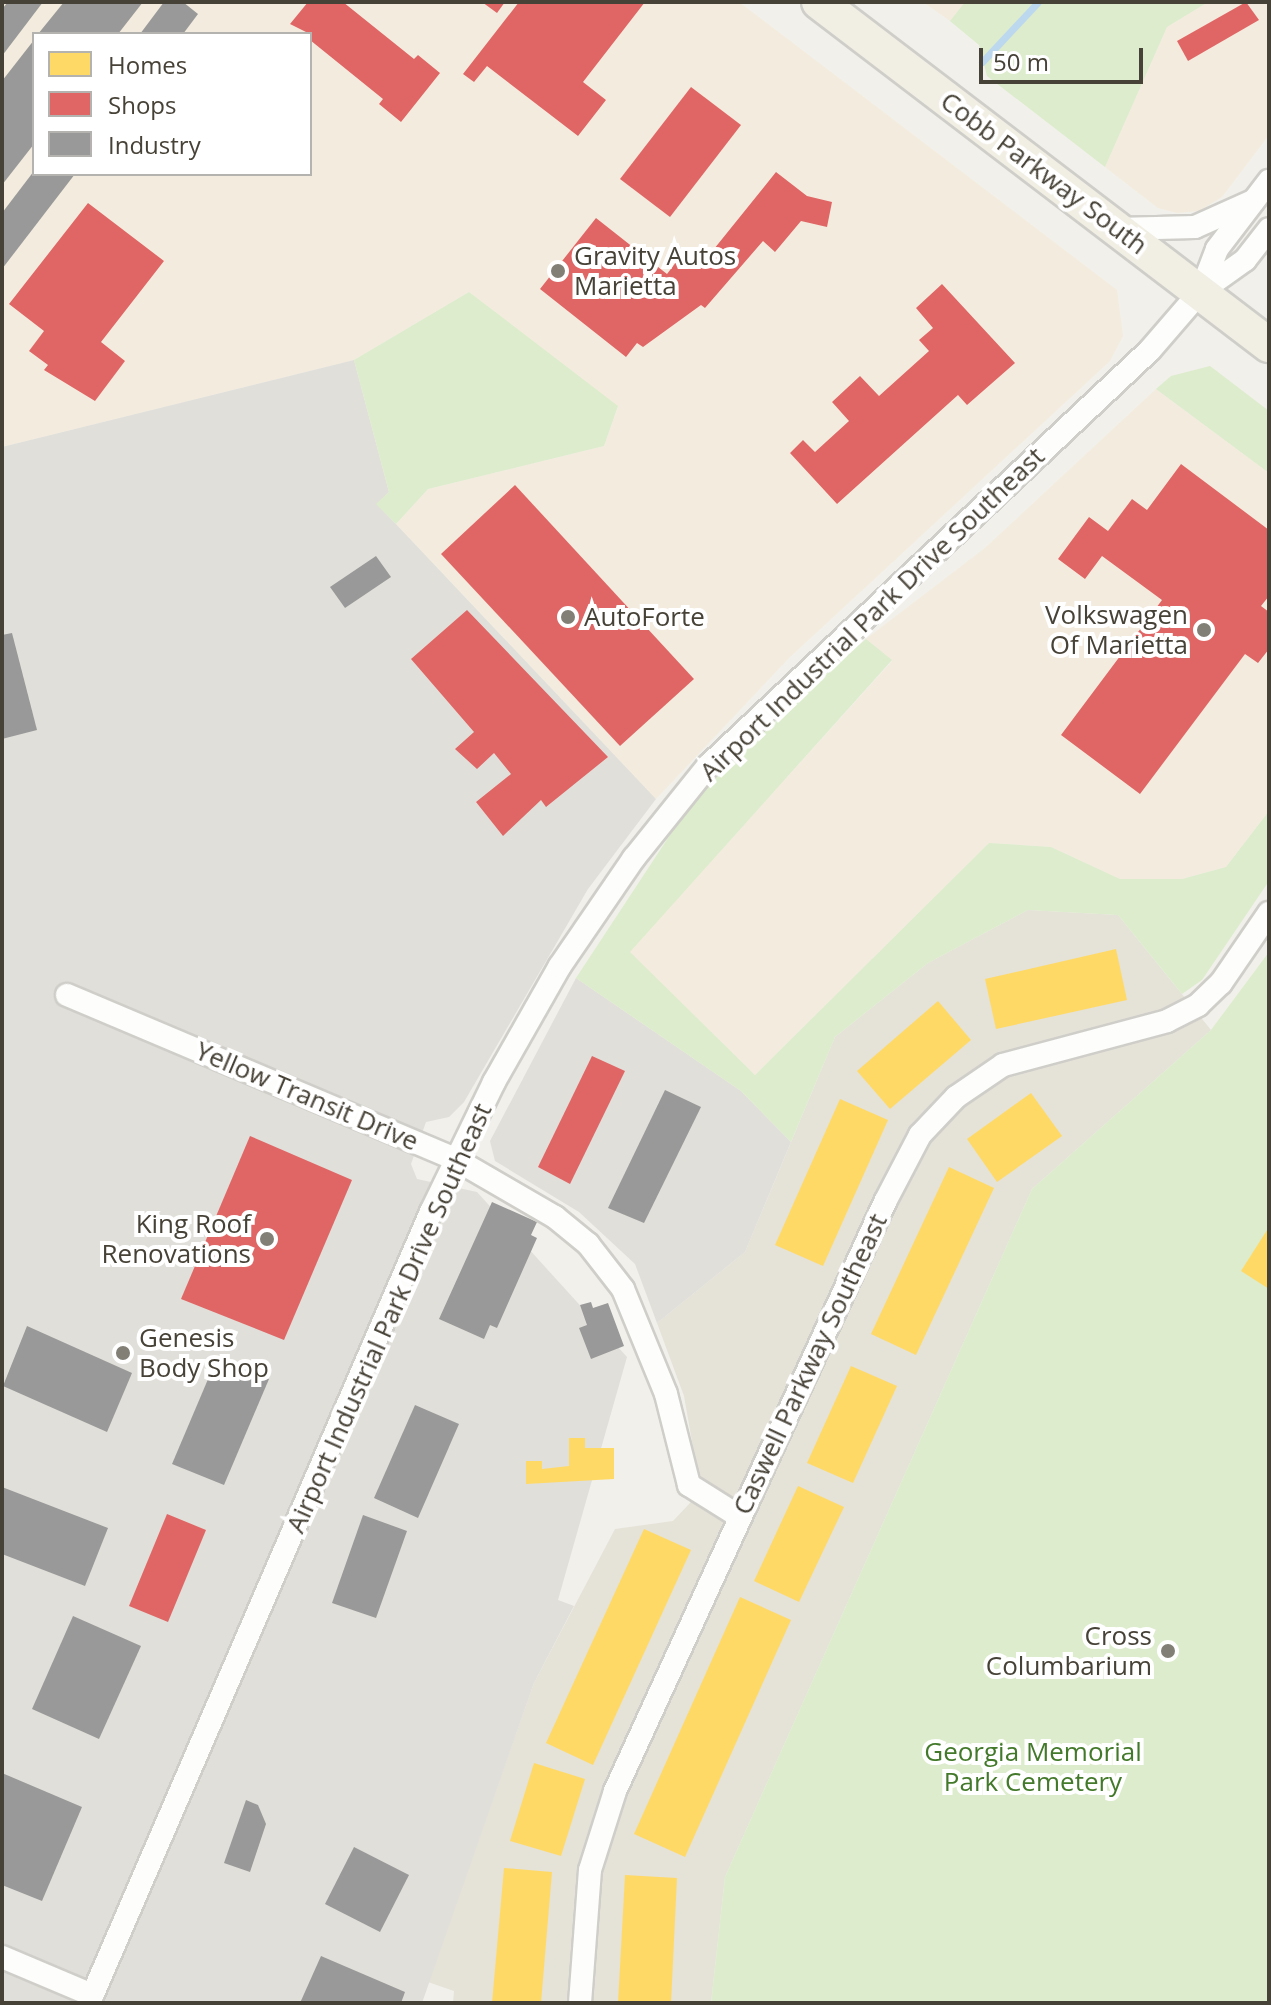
<!DOCTYPE html>
<style>
body{margin:0}
#map{position:relative;width:1271px;height:2005px;overflow:hidden;background:#f1f0eb;font-family:"Open Sans",sans-serif}
div>[style]{position:absolute}
.residential>*{inset:0;background:#e5e2d8}
.commercial>*{inset:0;background:#f3ecde}
.industrial>*{inset:0;background:#e1dfd9}
.green>*{inset:0;background:#ddeccc}
.homes>*{inset:0;background:#ffd966}
.shops>*{inset:0;background:#e06666}
.industry>*{inset:0;background:#999}
.stream>*{height:7px;margin:-3.5px;padding:0 3.5px;transform-origin:3.5px;border-radius:3.5px;background:#bcd8ee}
.roads{filter:drop-shadow(2px 0 #cfcec9) drop-shadow(-2px 0 #cfcec9) drop-shadow(0 2px #cfcec9) drop-shadow(0 -2px #cfcec9)}
.street>*{height:22px;margin:-11px;padding:0 11px;transform-origin:11px;border-radius:11px;background:#fdfdfc}
.primary>*{height:34px;margin:-17px;padding:0 17px;transform-origin:17px;border-radius:17px;background:#f1eee4}
.dots>*{width:22px;height:22px;translate:-50% -50%;box-sizing:border-box;border:4px solid #fff;border-radius:50%}
span{translate:-50% -50%;white-space:nowrap;text-align:center;line-height:1.15;-webkit-text-stroke:8px #fff;paint-order:stroke}
.street-label{font-size:26px;color:#474237}
.poi-label{font-size:26px;color:#474237}
.left{translate:0 -50%;text-align:left}
.right{translate:-100% -50%;text-align:right}
.park-label{font-size:26px;color:#43792a}
.frame{position:absolute;inset:0;border:4px solid #474237;pointer-events:none}
.legend{position:absolute;left:32px;top:32px;width:280px;height:144px;box-sizing:border-box;background:#fff;border:2px solid #b5b3af;margin:0;padding:10px 14px;list-style:none;font-size:24px;color:#474237}
.legend li{display:flex;align-items:center;gap:16px;height:40px}
.legend b{width:40px;border:2px solid #b5b3af}
.scale{position:absolute;left:979px;top:48px;width:164px;height:36px;box-sizing:border-box;border:4px solid #474237;border-top:0;padding-left:10px;font-size:24px;line-height:28px;white-space:nowrap;color:#474237;-webkit-text-stroke:6px #fff;paint-order:stroke}
</style>
<div id="map">
<div class="residential">
<i style="clip-path:polygon(1028px 910px,1118px 915px,1211px 1030px,1032px 1189px,725px 1877px,711px 2003px,453px 2003px,454px 1991px,428px 1982px,534px 1683px,615px 1529px,673px 1521px,707px 1485px,697px 1470px,684px 1396px,657px 1323px,745px 1252px,835px 1037px,928px 963px)"></i>
</div>
<div class="commercial">
<i style="clip-path:polygon(evenodd,2px 2px,739px 2px,1117px 290px,1123px 336px,1110px 361px,789px 658px,656px 799px,396px 524px,428px 489px,604px 446px,618px 407px,469px 292px,354px 360px,2px 447px,2px 2px,34px 34px,310px 34px,310px 174px,34px 174px,34px 34px)"></i>
<i style="clip-path:polygon(923px 2px,965px 2px,950px 21px)"></i>
<i style="clip-path:polygon(1208px 2px,1269px 2px,1269px 135px,1222px 197px,1199px 211px,1177px 213px,1158px 208px,1105px 167px,1167px 27px)"></i>
<i style="clip-path:polygon(1156px 389px,1269px 473px,1269px 811px,1226px 867px,1182px 879px,1120px 879px,1051px 847px,989px 843px,755px 1075px,629px 952px,892px 661px,866px 639px,985px 548px)"></i>
</div>
<div class="industrial">
<i style="clip-path:polygon(354px 360px,389px 492px,377px 504px,656px 799px,588px 889px,464px 1102px,449px 1117px,426px 1122px,411px 1164px,417px 1179px,477px 1192px,627px 1357px,558px 1600px,574px 1606px,534px 1683px,422px 2003px,2px 2003px,2px 447px)"></i>
<i style="clip-path:polygon(576px 978px,741px 1091px,791px 1142px,745px 1252px,657px 1323px,635px 1264px,579px 1212px,495px 1161px,490px 1141px)"></i>
</div>
<div class="green">
<i style="clip-path:polygon(965px 2px,1208px 2px,1167px 27px,1105px 167px,987px 76px,979px 45px,950px 21px)"></i>
<i style="clip-path:polygon(469px 292px,618px 406px,604px 446px,428px 489px,396px 524px,376px 504px,389px 492px,354px 360px)"></i>
<i style="clip-path:polygon(1210px 366px,1269px 411px,1269px 473px,1156px 389px,1171px 376px)"></i>
<i style="clip-path:polygon(866px 639px,892px 660px,630px 952px,755px 1075px,989px 843px,1051px 847px,1120px 879px,1182px 879px,1226px 867px,1269px 811px,1269px 881px,1202px 980px,1182px 994px,1118px 915px,1028px 910px,928px 963px,835px 1037px,791px 1142px,741px 1091px,576px 978px,693px 800px,781px 711px)"></i>
<i style="clip-path:polygon(1269px 952px,1269px 2003px,711px 2003px,725px 1877px,1032px 1189px,1211px 1030px)"></i>
</div>
<div class="homes">
<i style="clip-path:polygon(1116px 949px,1127px 1000px,996px 1029px,985px 979px)"></i>
<i style="clip-path:polygon(938px 1001px,971px 1040px,890px 1109px,857px 1071px)"></i>
<i style="clip-path:polygon(1031px 1093px,1062px 1136px,997px 1182px,967px 1139px)"></i>
<i style="clip-path:polygon(840px 1099px,888px 1120px,823px 1266px,775px 1245px)"></i>
<i style="clip-path:polygon(949px 1167px,994px 1188px,916px 1355px,871px 1334px)"></i>
<i style="clip-path:polygon(1269px 1227px,1269px 1289px,1241px 1271px)"></i>
<i style="clip-path:polygon(851px 1366px,897px 1386px,853px 1483px,807px 1463px)"></i>
<i style="clip-path:polygon(569px 1438px,585px 1438px,585px 1448px,614px 1448px,614px 1479px,526px 1484px,526px 1461px,542px 1461px,542px 1469px,569px 1466px)"></i>
<i style="clip-path:polygon(798px 1486px,844px 1507px,799px 1602px,754px 1581px)"></i>
<i style="clip-path:polygon(644px 1529px,691px 1550px,593px 1765px,546px 1743px)"></i>
<i style="clip-path:polygon(740px 1597px,791px 1620px,685px 1857px,634px 1834px)"></i>
<i style="clip-path:polygon(534px 1763px,585px 1779px,561px 1856px,510px 1841px)"></i>
<i style="clip-path:polygon(504px 1868px,552px 1872px,541px 2003px,492px 2003px)"></i>
<i style="clip-path:polygon(625px 1875px,677px 1878px,671px 2003px,618px 2003px)"></i>
</div>
<div class="shops">
<i style="clip-path:polygon(308px 2px,343px 2px,414px 59px,418px 55px,440px 73px,401px 122px,379px 104px,383px 99px,310px 40px,310px 34px,290px 24px)"></i>
<i style="clip-path:polygon(482px 2px,505px 2px,497px 13px)"></i>
<i style="clip-path:polygon(519px 2px,645px 2px,583px 82px,606px 100px,578px 136px,487px 66px,474px 82px,463px 74px)"></i>
<i style="clip-path:polygon(1246px 2px,1259px 20px,1188px 61px,1177px 41px)"></i>
<i style="clip-path:polygon(691px 87px,741px 125px,670px 217px,620px 179px)"></i>
<i style="clip-path:polygon(776px 172px,807px 196px,832px 202px,827px 227px,801px 221px,775px 252px,763px 241px,705px 308px,701px 305px,643px 347px,637px 343px,626px 357px,540px 289px,596px 218px,667px 274px,683px 253px,714px 249px)"></i>
<i style="clip-path:polygon(88px 203px,164px 261px,101px 342px,125px 361px,95px 401px,44px 370px,48px 365px,29px 351px,44px 331px,9px 304px)"></i>
<i style="clip-path:polygon(942px 284px,1015px 363px,967px 405px,958px 395px,837px 504px,790px 453px,803px 440px,815px 452px,849px 421px,832px 402px,860px 376px,879px 396px,929px 351px,919px 340px,933px 328px,916px 308px)"></i>
<i style="clip-path:polygon(1181px 464px,1269px 530px,1269px 596px,1261px 606px,1269px 612px,1269px 649px,1258px 663px,1245px 654px,1140px 794px,1061px 735px,1162px 600px,1102px 556px,1085px 579px,1058px 559px,1089px 517px,1108px 531px,1132px 499px,1147px 510px)"></i>
<i style="clip-path:polygon(515px 485px,694px 679px,620px 746px,441px 554px)"></i>
<i style="clip-path:polygon(467px 610px,608px 757px,546px 807px,541px 800px,503px 836px,476px 802px,511px 774px,494px 753px,477px 769px,455px 749px,474px 732px,411px 659px)"></i>
<i style="clip-path:polygon(592px 1056px,625px 1071px,570px 1184px,538px 1167px)"></i>
<i style="clip-path:polygon(250px 1136px,352px 1180px,284px 1340px,181px 1299px)"></i>
<i style="clip-path:polygon(167px 1514px,206px 1530px,168px 1622px,129px 1606px)"></i>
</div>
<div class="industry">
<i style="clip-path:polygon(8px 2px,43px 2px,2px 56px,2px 9px)"></i>
<i style="clip-path:polygon(64px 2px,143px 2px,118px 34px,38px 34px)"></i>
<i style="clip-path:polygon(164px 2px,183px 2px,198px 14px,183px 34px,140px 34px)"></i>
<i style="clip-path:polygon(34px 40px,34px 144px,2px 185px,2px 81px)"></i>
<i style="clip-path:polygon(34px 171px,75px 174px,2px 269px,2px 213px)"></i>
<i style="clip-path:polygon(376px 556px,391px 577px,345px 608px,330px 587px)"></i>
<i style="clip-path:polygon(12px 633px,37px 730px,2px 739px,2px 635px)"></i>
<i style="clip-path:polygon(665px 1090px,701px 1107px,644px 1223px,608px 1208px)"></i>
<i style="clip-path:polygon(492px 1202px,537px 1222px,531px 1235px,537px 1238px,497px 1328px,490px 1325px,484px 1339px,439px 1319px)"></i>
<i style="clip-path:polygon(591px 1302px,593px 1308px,608px 1303px,624px 1346px,591px 1359px,579px 1328px,587px 1325px,580px 1305px)"></i>
<i style="clip-path:polygon(27px 1326px,132px 1373px,107px 1432px,3px 1386px)"></i>
<i style="clip-path:polygon(217px 1358px,269px 1379px,224px 1485px,172px 1464px)"></i>
<i style="clip-path:polygon(415px 1405px,459px 1424px,418px 1518px,374px 1498px)"></i>
<i style="clip-path:polygon(2px 1487px,108px 1528px,85px 1586px,2px 1554px)"></i>
<i style="clip-path:polygon(363px 1515px,407px 1531px,376px 1618px,332px 1603px)"></i>
<i style="clip-path:polygon(73px 1616px,141px 1646px,99px 1739px,32px 1709px)"></i>
<i style="clip-path:polygon(2px 1773px,82px 1807px,42px 1901px,2px 1885px)"></i>
<i style="clip-path:polygon(246px 1800px,258px 1805px,266px 1824px,250px 1872px,224px 1863px)"></i>
<i style="clip-path:polygon(354px 1847px,409px 1875px,380px 1932px,325px 1904px)"></i>
<i style="clip-path:polygon(321px 1956px,405px 1992px,401px 2003px,300px 2003px)"></i>
</div>
<div class="stream">
<i style="left:982px;top:62px;width:82px;rotate:-47deg"></i>
</div>
<div class="roads">
<div class="street">
<i style="left:1117px;top:229px;width:78px;rotate:-1.5deg"></i>
<i style="left:1195px;top:227px;width:64px;rotate:-24.1deg"></i>
<i style="left:1201px;top:291px;width:45px;rotate:-69.1deg"></i>
<i style="left:1217px;top:249px;width:86px;rotate:-52.6deg"></i>
<i style="left:67px;top:995px;width:421px;rotate:22.9deg"></i>
<i style="left:455px;top:1159px;width:116px;rotate:30.1deg"></i>
<i style="left:555px;top:1217px;width:43px;rotate:39.3deg"></i>
<i style="left:588px;top:1244px;width:57px;rotate:52.1deg"></i>
<i style="left:623px;top:1289px;width:113px;rotate:67.7deg"></i>
<i style="left:666px;top:1394px;width:94px;rotate:75.8deg"></i>
<i style="left:689px;top:1485px;width:60px;rotate:32.1deg"></i>
<i style="left:2px;top:1957px;width:98px;rotate:22.9deg"></i>
<i style="left:89px;top:2003px;width:862px;rotate:-66.62deg"></i>
<i style="left:431px;top:1212px;width:144px;rotate:-64.1deg"></i>
<i style="left:494px;top:1082px;width:133px;rotate:-60.4deg"></i>
<i style="left:560px;top:966px;width:131px;rotate:-55.6deg"></i>
<i style="left:634px;top:858px;width:118px;rotate:-51.2deg"></i>
<i style="left:708px;top:766px;width:607px;rotate:-43.26deg"></i>
<i style="left:1150px;top:350px;width:77px;rotate:-49.2deg"></i>
<i style="left:1200px;top:292px;width:55px;rotate:-35.4deg"></i>
<i style="left:1245px;top:260px;width:39px;rotate:-52deg"></i>
<i style="left:580px;top:2003px;width:133px;rotate:-85.7deg"></i>
<i style="left:590px;top:1870px;width:83px;rotate:-72.4deg"></i>
<i style="left:615px;top:1791px;width:648px;rotate:-65.37deg"></i>
<i style="left:885px;top:1202px;width:76px;rotate:-62.4deg"></i>
<i style="left:920px;top:1135px;width:52px;rotate:-46.5deg"></i>
<i style="left:956px;top:1097px;width:57px;rotate:-34.2deg"></i>
<i style="left:1003px;top:1065px;width:170px;rotate:-15deg"></i>
<i style="left:1167px;top:1021px;width:35px;rotate:-27deg"></i>
<i style="left:1198px;top:1005px;width:32px;rotate:-44deg"></i>
<i style="left:1221px;top:983px;width:85px;rotate:-55.6deg"></i>
</div>
<div class="primary">
<i style="left:819px;top:2px;width:566px;rotate:37.32deg"></i>
</div>
</div>
<div class="dots">
<i style="left:558px;top:271px;background:#827f76"></i>
<i style="left:568px;top:617px;background:#827f76"></i>
<i style="left:1204px;top:630px;background:#827f76"></i>
<i style="left:267px;top:1239px;background:#827f76"></i>
<i style="left:123px;top:1353px;background:#827f76"></i>
<i style="left:1168px;top:1651px;background:#827f76"></i>
</div>
<div class="street-label">
<span style="left:1044px;top:173px;rotate:37deg">Cobb Parkway South</span>
<span style="left:872px;top:614px;rotate:-44deg">Airport Industrial Park Drive Southeast</span>
<span style="left:307px;top:1096px;rotate:23deg">Yellow Transit Drive</span>
<span style="left:389px;top:1318px;rotate:-66deg">Airport Industrial Park Drive Southeast</span>
<span style="left:810px;top:1364px;rotate:-65deg">Caswell Parkway Southeast</span>
</div>
<div class="poi-label">
<span class="left" style="left:574px;top:271px">Gravity Autos<br>Marietta</span>
<span class="right" style="left:1188px;top:630px">Volkswagen<br>Of Marietta</span>
<span class="left" style="left:584px;top:617px">AutoForte</span>
<span class="right" style="left:251px;top:1239px">King Roof<br>Renovations</span>
<span class="left" style="left:139px;top:1353px">Genesis<br>Body Shop</span>
<span class="right" style="left:1152px;top:1651px">Cross<br>Columbarium</span>
</div>
<div class="park-label">
<span style="left:1033px;top:1767px">Georgia Memorial<br>Park Cemetery</span>
</div>
<div class="frame"></div>
<ul class="legend">
<li><b style="height:22px;background:#ffd966"></b>Homes</li>
<li><b style="height:22px;background:#e06666"></b>Shops</li>
<li><b style="height:22px;background:#999"></b>Industry</li>
</ul>
<div class="scale">50 m</div>
</div>
